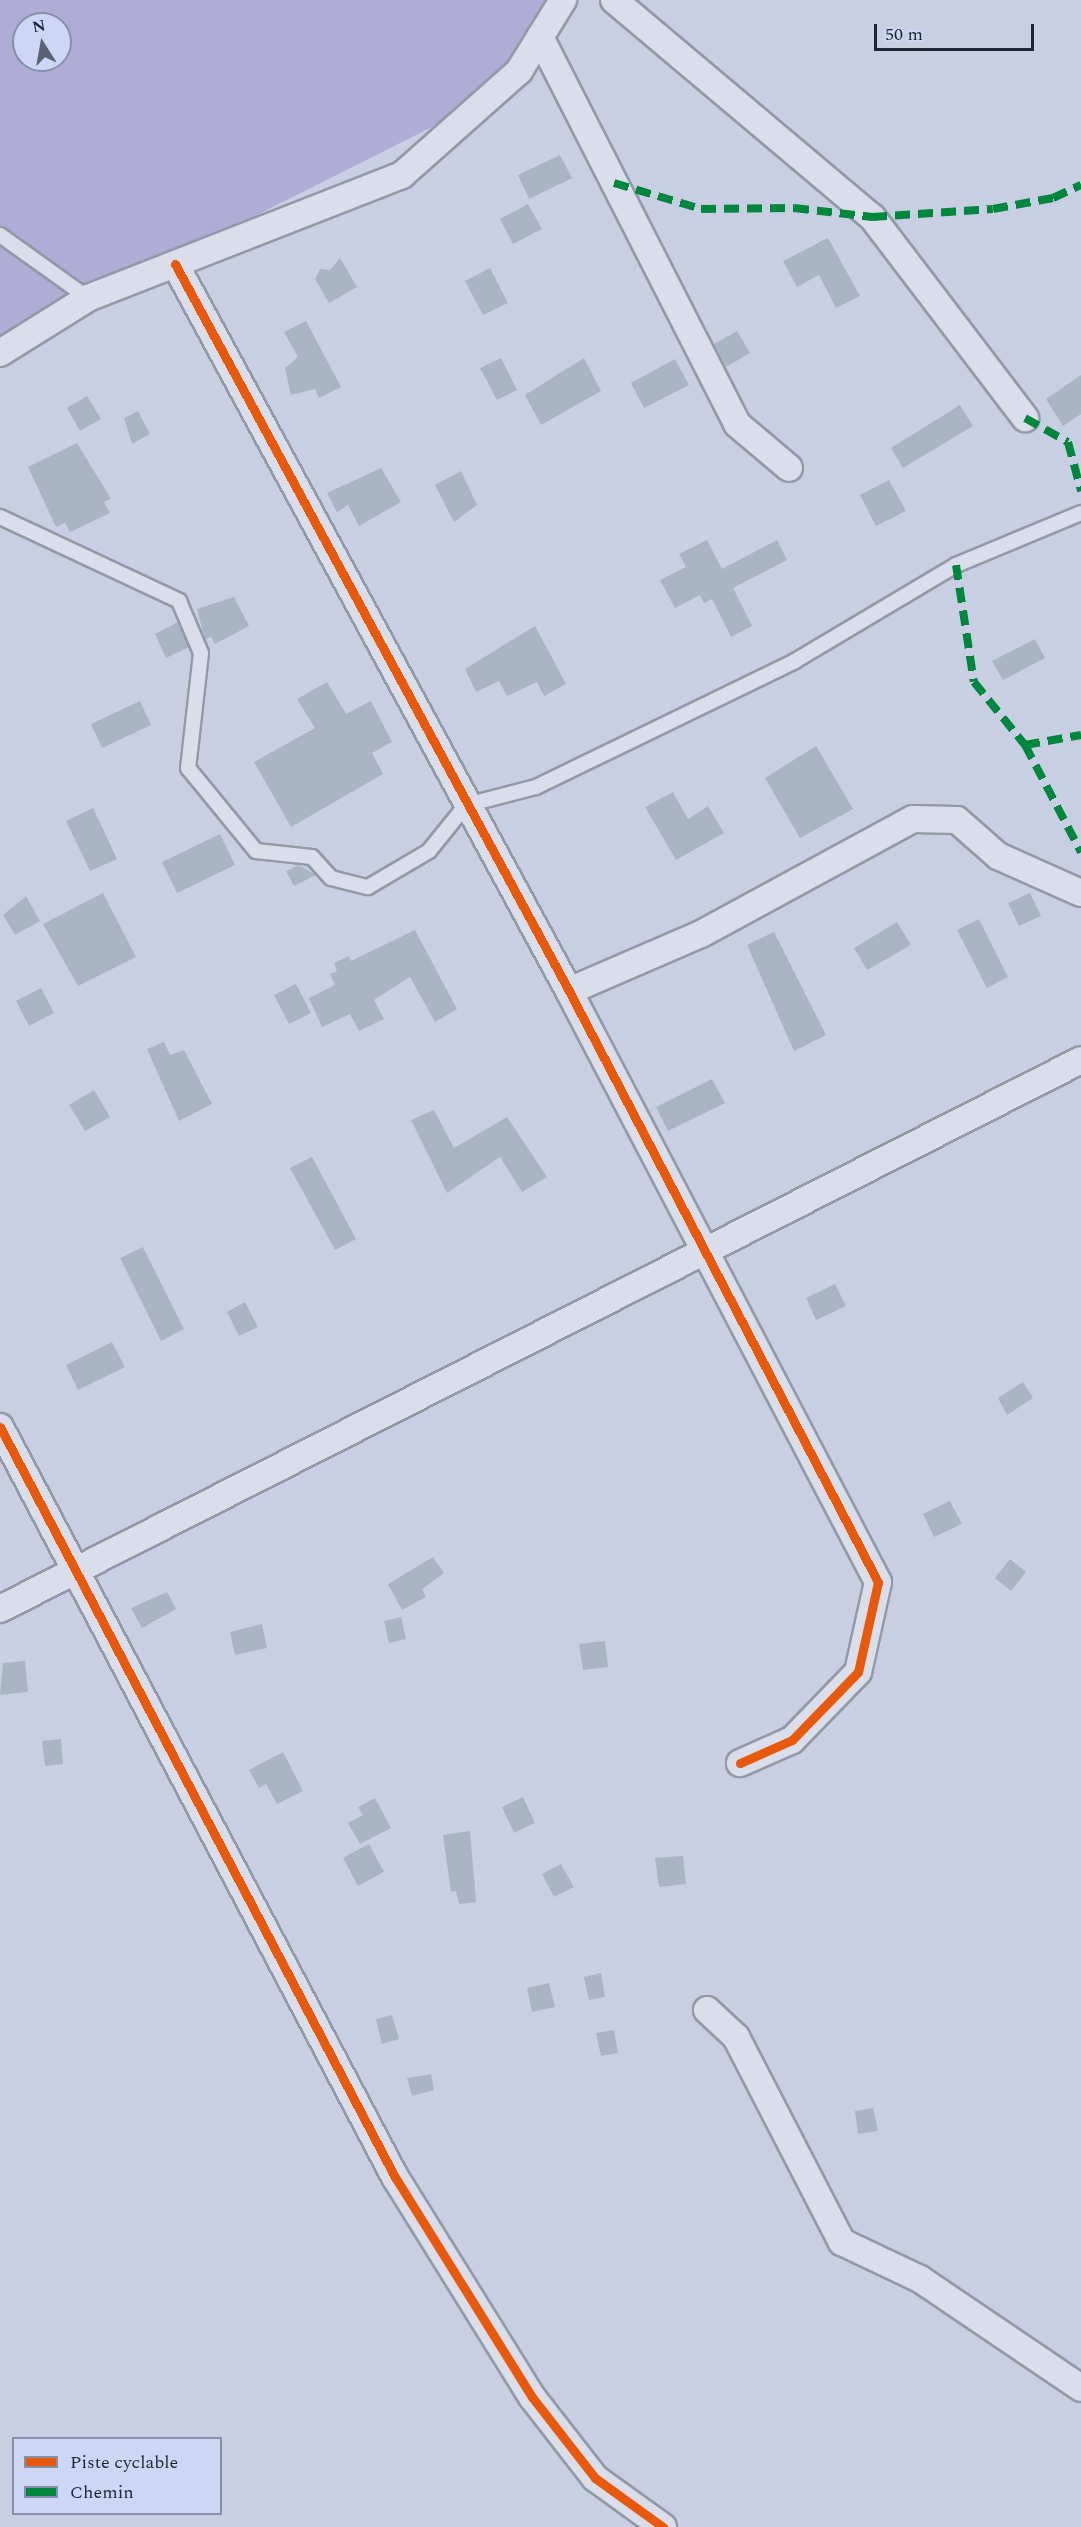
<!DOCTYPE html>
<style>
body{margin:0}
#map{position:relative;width:1081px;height:2527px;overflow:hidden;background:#c8cfe2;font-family:Spectral,serif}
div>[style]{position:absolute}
.green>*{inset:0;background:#afadd5}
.building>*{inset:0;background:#a9b5c5}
.roads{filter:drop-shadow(2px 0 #9299a7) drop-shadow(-2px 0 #9299a7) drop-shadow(0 2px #9299a7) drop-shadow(0 -2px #9299a7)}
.lane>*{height:14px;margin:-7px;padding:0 7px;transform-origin:7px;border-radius:7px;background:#dadeea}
.street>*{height:26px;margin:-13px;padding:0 13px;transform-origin:13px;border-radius:13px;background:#dadeea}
.quiet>*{height:8px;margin-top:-4px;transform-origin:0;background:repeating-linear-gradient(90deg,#00873e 0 15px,transparent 0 23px)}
.cycleway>*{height:9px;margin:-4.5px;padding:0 4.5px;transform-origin:4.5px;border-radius:4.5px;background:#e8590c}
span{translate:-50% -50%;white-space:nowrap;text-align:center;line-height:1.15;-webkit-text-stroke:5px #cdd7f5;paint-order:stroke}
.legend{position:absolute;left:12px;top:2437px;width:210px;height:78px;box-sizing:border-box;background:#cdd7f5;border:2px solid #8691a8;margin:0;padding:8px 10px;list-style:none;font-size:18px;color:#1b2734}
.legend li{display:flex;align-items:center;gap:12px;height:30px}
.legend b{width:30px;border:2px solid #8691a8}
.north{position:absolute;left:12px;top:12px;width:60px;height:60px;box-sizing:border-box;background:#cdd7f5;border:2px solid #8691a8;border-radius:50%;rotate:349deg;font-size:16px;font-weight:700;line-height:24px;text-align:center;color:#1b2734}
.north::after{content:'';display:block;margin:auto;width:21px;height:27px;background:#586271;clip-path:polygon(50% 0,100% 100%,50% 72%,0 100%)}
.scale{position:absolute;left:874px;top:24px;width:160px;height:27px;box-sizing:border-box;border:3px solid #1b2734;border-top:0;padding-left:8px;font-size:18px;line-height:21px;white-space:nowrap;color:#1b2734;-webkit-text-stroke:4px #cdd7f5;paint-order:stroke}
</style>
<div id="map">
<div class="green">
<i style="clip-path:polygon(evenodd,0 0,563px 0,451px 131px,432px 127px,0 344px,0 0,24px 24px,60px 24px,60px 60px,24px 60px,24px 24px)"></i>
</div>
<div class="building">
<i style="clip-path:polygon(560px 155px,572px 178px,529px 199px,518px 175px)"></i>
<i style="clip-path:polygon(528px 204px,542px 229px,513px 244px,500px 219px)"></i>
<i style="clip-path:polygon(828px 238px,860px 296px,836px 308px,819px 275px,797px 287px,783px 261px)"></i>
<i style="clip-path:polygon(340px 258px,357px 287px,329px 303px,315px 279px,320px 269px,330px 270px)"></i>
<i style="clip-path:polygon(490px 268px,508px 303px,483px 315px,465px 281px)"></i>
<i style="clip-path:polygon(306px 321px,341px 387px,319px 398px,315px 389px,291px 395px,285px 368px,298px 357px,284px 332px)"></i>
<i style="clip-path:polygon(737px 331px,750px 353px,726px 367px,714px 344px)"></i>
<i style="clip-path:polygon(501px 358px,517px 390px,497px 400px,480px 368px)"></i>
<i style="clip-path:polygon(584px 358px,601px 391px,541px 425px,525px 395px)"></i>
<i style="clip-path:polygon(675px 359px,689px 385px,644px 408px,631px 383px)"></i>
<i style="clip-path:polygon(1081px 375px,1081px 414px,1063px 426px,1046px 399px)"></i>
<i style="clip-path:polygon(87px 396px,101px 419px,80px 431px,67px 408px)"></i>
<i style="clip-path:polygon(960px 405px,973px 426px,903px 468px,891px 448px)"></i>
<i style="clip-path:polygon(138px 411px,150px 434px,132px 444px,124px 418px)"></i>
<i style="clip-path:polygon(77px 443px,111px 499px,104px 502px,110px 513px,70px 532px,65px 523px,56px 527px,28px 467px)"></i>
<i style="clip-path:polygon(381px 468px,401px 502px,359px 526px,348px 505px,337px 512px,327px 493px)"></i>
<i style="clip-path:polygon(461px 471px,477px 505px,454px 522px,435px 485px)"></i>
<i style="clip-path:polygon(889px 480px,906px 511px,876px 526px,860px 495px)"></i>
<i style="clip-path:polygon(707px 540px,722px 569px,777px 540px,787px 560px,733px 588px,752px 626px,731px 637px,712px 599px,704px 603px,700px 595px,675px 608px,660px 580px,686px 567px,679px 554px)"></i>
<i style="clip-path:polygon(234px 597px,249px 626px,215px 644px,211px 637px,205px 640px,197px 609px)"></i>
<i style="clip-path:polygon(178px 622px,189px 647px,166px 658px,155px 634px)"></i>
<i style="clip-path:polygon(535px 626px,566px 684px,544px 696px,537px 682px,507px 696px,499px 681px,476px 692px,465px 669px)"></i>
<i style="clip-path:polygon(1035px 639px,1045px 658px,1003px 680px,992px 661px)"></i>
<i style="clip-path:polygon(327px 682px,346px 714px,371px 701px,392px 742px,372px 753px,383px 774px,291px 827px,254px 762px,315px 728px,297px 699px)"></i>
<i style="clip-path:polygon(140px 701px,151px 725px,102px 748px,91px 724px)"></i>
<i style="clip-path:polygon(816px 746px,853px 809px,800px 838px,765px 778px)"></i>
<i style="clip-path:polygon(673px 792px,688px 819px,708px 806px,724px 833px,676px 860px,645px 807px)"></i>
<i style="clip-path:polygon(93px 808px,117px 859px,90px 871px,66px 821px)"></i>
<i style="clip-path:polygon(220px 834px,235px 865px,177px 893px,162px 862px)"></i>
<i style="clip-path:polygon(299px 865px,316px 875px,294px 886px,286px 871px)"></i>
<i style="clip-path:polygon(103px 893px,136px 957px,78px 986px,43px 924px)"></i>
<i style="clip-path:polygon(1030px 893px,1041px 916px,1019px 926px,1008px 903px)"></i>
<i style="clip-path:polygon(26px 896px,40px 921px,15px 935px,3px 915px)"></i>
<i style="clip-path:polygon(979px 919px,1008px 977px,987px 988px,957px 930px)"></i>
<i style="clip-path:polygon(897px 922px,911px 945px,867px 970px,854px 948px)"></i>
<i style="clip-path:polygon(415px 930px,457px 1009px,435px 1022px,410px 977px,374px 1000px,384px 1019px,359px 1031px,350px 1014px,322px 1027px,309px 998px,335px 985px,330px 974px,337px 971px,334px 963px,349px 956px,351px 961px)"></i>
<i style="clip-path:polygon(774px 932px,826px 1035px,794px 1051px,747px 945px)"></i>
<i style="clip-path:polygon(296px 984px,311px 1013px,289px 1024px,274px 995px)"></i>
<i style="clip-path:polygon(41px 988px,54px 1013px,29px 1026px,16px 1001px)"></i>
<i style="clip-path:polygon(164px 1042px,170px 1055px,184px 1050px,212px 1104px,179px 1121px,147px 1049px)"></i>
<i style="clip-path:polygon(712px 1079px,725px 1103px,668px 1131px,656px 1107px)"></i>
<i style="clip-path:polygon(94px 1090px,110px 1117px,85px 1131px,69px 1105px)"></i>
<i style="clip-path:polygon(434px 1110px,454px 1148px,507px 1117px,547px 1177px,522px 1192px,500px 1157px,447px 1193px,411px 1120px)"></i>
<i style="clip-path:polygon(312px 1157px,356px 1239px,335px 1250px,290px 1168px)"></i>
<i style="clip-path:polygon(143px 1247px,184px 1329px,161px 1341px,120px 1258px)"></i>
<i style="clip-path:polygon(835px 1284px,846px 1306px,816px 1320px,806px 1298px)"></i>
<i style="clip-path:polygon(245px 1302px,258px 1327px,239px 1336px,227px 1312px)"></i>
<i style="clip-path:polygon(112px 1342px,125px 1367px,78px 1390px,66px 1365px)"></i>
<i style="clip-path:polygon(1023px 1382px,1033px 1398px,1007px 1415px,998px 1398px)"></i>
<i style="clip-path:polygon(950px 1501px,962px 1524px,934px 1537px,923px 1514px)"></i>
<i style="clip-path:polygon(433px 1557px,444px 1573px,422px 1589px,426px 1597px,402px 1610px,388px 1584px)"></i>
<i style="clip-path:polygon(1010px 1559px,1026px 1572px,1011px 1591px,995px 1578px)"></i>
<i style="clip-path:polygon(167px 1592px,176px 1609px,142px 1628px,131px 1608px)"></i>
<i style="clip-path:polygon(401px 1617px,406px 1639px,389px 1643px,384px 1621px)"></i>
<i style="clip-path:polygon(262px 1624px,267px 1648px,235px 1655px,230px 1632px)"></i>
<i style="clip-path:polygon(605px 1641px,608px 1667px,583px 1670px,579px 1644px)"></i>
<i style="clip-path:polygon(25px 1661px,28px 1692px,0 1695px,3px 1663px)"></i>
<i style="clip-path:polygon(61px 1739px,63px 1764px,45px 1766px,42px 1741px)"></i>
<i style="clip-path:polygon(283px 1752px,303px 1791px,277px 1804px,266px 1784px,259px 1788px,249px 1770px)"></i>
<i style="clip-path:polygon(523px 1797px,535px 1823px,514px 1833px,502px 1807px)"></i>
<i style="clip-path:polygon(375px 1798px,391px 1828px,360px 1844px,348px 1823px,363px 1815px,358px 1807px)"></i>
<i style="clip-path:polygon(470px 1831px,476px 1902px,459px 1904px,456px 1891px,451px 1892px,443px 1835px)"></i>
<i style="clip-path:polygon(369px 1844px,384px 1872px,358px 1886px,343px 1858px)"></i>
<i style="clip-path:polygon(683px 1856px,686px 1884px,659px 1887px,655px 1858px)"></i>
<i style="clip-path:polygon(561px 1864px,574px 1887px,554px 1897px,542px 1874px)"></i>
<i style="clip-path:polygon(601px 1973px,605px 1997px,589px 2000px,584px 1977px)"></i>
<i style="clip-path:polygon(549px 1983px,555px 2007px,532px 2012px,527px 1988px)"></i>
<i style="clip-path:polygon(392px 2015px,399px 2039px,382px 2044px,376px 2019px)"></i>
<i style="clip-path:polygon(614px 2030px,618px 2053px,601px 2056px,596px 2033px)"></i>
<i style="clip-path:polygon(431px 2074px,434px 2090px,412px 2096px,407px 2078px)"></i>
<i style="clip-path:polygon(873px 2108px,878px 2131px,858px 2134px,855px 2111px)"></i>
</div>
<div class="roads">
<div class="lane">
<i style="left:0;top:235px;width:108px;rotate:35.6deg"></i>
<i style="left:0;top:517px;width:198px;rotate:25.1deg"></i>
<i style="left:179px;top:601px;width:56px;rotate:67.1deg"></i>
<i style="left:201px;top:653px;width:116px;rotate:96.4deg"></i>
<i style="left:188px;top:768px;width:107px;rotate:50.7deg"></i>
<i style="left:256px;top:851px;width:56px;rotate:6.1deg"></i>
<i style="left:312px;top:857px;width:28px;rotate:48deg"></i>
<i style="left:331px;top:878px;width:38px;rotate:14deg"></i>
<i style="left:368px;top:887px;width:71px;rotate:-30.5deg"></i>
<i style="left:429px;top:851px;width:59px;rotate:-51.2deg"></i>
<i style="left:466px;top:805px;width:72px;rotate:-14.4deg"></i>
<i style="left:536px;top:787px;width:288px;rotate:-25.9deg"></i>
<i style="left:795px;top:661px;width:187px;rotate:-30.8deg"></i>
<i style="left:956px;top:565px;width:135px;rotate:-22.6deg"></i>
</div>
<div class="street">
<i style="left:614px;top:0;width:337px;rotate:40.1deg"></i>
<i style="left:872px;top:217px;width:253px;rotate:52.7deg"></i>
<i style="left:540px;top:37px;width:434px;rotate:63deg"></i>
<i style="left:737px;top:424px;width:68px;rotate:40.2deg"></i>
<i style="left:175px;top:264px;width:827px;rotate:61.54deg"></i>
<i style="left:569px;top:991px;width:667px;rotate:62.4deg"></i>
<i style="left:878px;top:1582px;width:92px;rotate:102.5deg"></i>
<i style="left:858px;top:1672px;width:95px;rotate:134.1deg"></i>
<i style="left:792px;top:1740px;width:57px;rotate:156.1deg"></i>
<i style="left:0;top:353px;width:104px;rotate:-32deg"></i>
<i style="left:88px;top:298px;width:337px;rotate:-21.4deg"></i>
<i style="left:402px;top:175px;width:157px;rotate:-41.6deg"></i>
<i style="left:519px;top:71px;width:84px;rotate:-58.2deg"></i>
<i style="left:569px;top:991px;width:144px;rotate:-23.4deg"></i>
<i style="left:701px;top:934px;width:241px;rotate:-28.5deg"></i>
<i style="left:913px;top:819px;width:44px;rotate:1.3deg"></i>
<i style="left:957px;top:820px;width:55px;rotate:41.3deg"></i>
<i style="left:998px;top:856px;width:91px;rotate:24deg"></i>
<i style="left:0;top:1427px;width:848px;rotate:62.23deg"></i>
<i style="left:395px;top:2177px;width:259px;rotate:58.1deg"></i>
<i style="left:532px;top:2397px;width:103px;rotate:52.1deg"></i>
<i style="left:595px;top:2478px;width:84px;rotate:35.8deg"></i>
<i style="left:0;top:1609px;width:1212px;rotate:-26.92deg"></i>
<i style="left:707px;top:2010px;width:40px;rotate:43deg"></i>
<i style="left:736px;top:2037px;width:231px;rotate:62.7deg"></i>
<i style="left:842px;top:2242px;width:86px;rotate:25.4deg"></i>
<i style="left:920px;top:2279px;width:194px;rotate:34.1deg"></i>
</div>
</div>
<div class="quiet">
<i style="left:614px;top:183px;width:91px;rotate:16.6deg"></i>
<i style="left:701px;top:209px;width:93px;rotate:-0.6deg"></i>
<i style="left:794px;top:208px;width:79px;rotate:6.6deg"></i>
<i style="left:872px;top:217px;width:121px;rotate:-3.8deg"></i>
<i style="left:993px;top:209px;width:61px;rotate:-10.4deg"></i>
<i style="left:1053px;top:198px;width:31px;rotate:-25deg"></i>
<i style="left:1025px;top:418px;width:49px;rotate:29.2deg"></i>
<i style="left:1068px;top:442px;width:51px;rotate:75.1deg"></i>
<i style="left:956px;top:565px;width:118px;rotate:81.3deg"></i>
<i style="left:974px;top:682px;width:81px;rotate:51deg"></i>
<i style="left:1025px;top:745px;width:121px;rotate:62.4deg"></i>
<i style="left:1025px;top:745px;width:57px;rotate:-10.1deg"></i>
</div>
<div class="cycleway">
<i style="left:175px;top:264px;width:827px;rotate:61.54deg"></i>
<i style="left:569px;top:991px;width:667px;rotate:62.4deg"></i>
<i style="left:878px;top:1582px;width:92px;rotate:102.5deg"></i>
<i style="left:858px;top:1672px;width:95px;rotate:134.1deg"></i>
<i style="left:792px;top:1740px;width:57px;rotate:156.1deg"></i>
<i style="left:0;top:1427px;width:848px;rotate:62.23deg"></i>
<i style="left:395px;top:2177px;width:259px;rotate:58.1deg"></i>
<i style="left:532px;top:2397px;width:103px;rotate:52.1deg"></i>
<i style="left:595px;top:2478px;width:84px;rotate:35.8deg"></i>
</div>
<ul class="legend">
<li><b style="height:8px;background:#e8590c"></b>Piste cyclable</li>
<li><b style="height:8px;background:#00873e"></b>Chemin</li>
</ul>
<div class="north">N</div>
<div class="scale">50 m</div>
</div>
